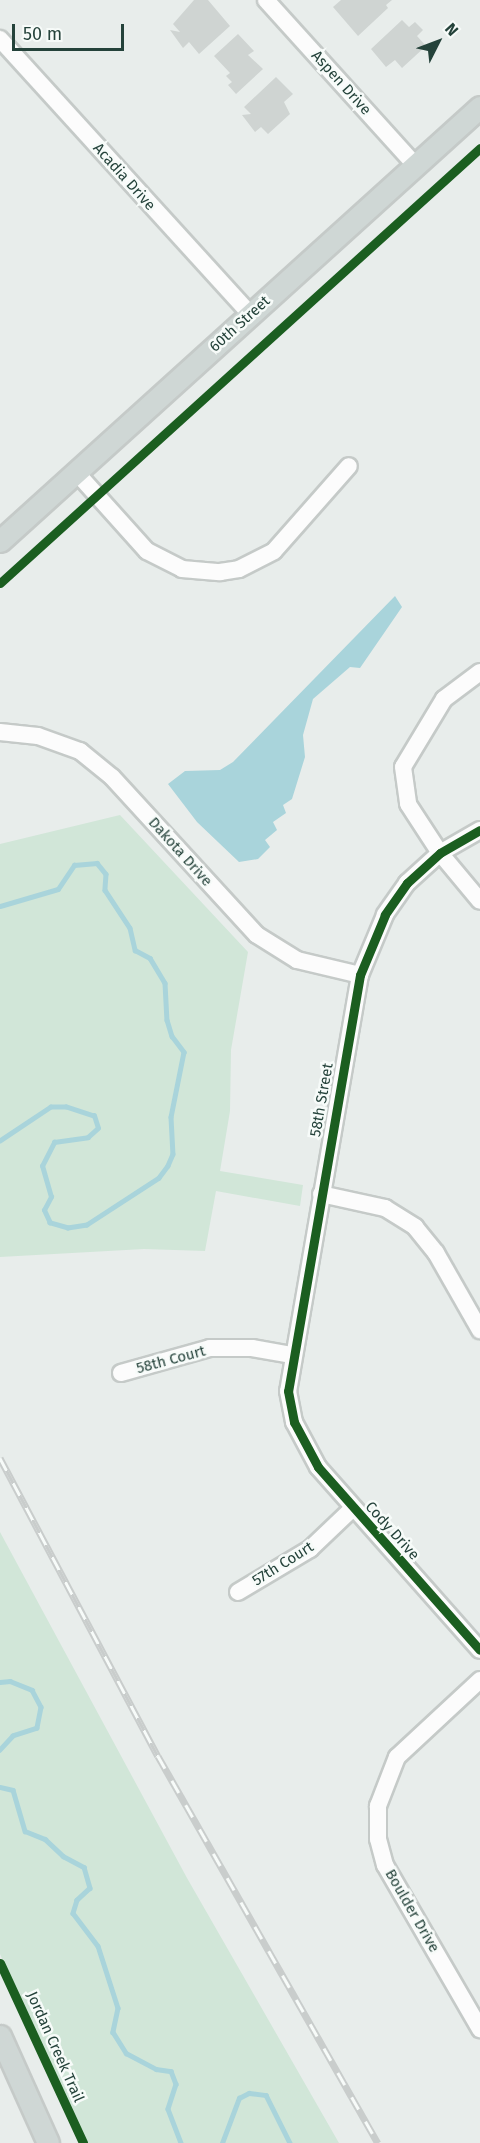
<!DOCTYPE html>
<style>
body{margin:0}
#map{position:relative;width:480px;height:2143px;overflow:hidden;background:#e8edeb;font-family:"Fira Sans",sans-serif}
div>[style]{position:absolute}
.green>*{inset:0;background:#d1e6d8}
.water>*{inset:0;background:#a9d4db}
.stream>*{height:4.5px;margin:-2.25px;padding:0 2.25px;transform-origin:2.25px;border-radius:2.25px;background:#a9d4db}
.building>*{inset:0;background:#cfd4d2}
.roads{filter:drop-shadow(2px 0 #c5cac8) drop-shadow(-2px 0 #c5cac8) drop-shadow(0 2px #c5cac8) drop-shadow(0 -2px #c5cac8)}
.minor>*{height:16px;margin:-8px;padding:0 8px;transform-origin:8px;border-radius:8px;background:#fcfcfc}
.major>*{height:21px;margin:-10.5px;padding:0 10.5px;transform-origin:10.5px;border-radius:10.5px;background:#cfd7d5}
.rail>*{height:7px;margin-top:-3.5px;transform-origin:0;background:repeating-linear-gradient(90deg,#f7fbf9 0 14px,#c9cdcc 0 28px);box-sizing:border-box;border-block:2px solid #c9cdcc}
.cycleway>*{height:9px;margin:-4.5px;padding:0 4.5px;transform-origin:4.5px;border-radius:4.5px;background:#1b5e20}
span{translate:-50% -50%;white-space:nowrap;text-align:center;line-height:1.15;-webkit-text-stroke:5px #f7fbf9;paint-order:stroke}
.street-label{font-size:15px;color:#24423a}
.north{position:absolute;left:408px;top:12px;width:60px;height:60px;-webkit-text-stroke:4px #f7fbf9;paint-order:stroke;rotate:48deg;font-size:16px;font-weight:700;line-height:24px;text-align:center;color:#24423a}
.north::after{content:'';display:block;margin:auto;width:21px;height:27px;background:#24423a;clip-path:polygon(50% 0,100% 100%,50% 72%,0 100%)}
.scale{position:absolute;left:12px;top:24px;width:112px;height:27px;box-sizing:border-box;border:3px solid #24423a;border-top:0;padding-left:8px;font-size:18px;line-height:21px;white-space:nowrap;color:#24423a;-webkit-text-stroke:4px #f7fbf9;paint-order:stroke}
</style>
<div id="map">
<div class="green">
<i style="clip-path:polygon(120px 815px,248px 952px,231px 1050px,230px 1111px,220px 1171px,303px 1185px,300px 1206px,216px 1191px,205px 1251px,144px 1249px,0 1257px,0 844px)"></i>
<i style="clip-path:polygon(0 1532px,187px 1878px,339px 2143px,85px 2143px,0 1954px)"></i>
</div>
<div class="water">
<i style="clip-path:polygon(395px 596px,402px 607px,360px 668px,350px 667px,313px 699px,303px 735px,305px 757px,292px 799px,283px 805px,286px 813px,273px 822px,277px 830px,265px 840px,270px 847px,258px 859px,239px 862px,197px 822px,168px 784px,185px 771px,220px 770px,233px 762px)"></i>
</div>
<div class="stream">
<i style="left:0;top:906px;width:60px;rotate:-16.3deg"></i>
<i style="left:58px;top:889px;width:29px;rotate:-56deg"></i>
<i style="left:74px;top:865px;width:23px;rotate:-5deg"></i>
<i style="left:97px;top:863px;width:14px;rotate:51deg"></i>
<i style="left:106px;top:874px;width:16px;rotate:94deg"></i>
<i style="left:105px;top:890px;width:45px;rotate:56.7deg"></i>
<i style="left:130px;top:928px;width:23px;rotate:77deg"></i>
<i style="left:135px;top:950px;width:17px;rotate:28deg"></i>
<i style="left:150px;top:958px;width:29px;rotate:59deg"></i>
<i style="left:165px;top:983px;width:37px;rotate:87deg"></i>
<i style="left:167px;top:1020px;width:17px;rotate:73deg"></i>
<i style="left:172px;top:1036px;width:20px;rotate:53deg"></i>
<i style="left:184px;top:1052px;width:66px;rotate:101.3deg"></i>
<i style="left:171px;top:1117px;width:37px;rotate:87deg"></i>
<i style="left:173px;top:1154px;width:13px;rotate:113deg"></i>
<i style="left:168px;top:1166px;width:15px;rotate:127deg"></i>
<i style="left:159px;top:1178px;width:86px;rotate:146.9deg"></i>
<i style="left:87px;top:1225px;width:19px;rotate:171deg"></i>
<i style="left:68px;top:1228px;width:19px;rotate:-164deg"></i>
<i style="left:50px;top:1223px;width:14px;rotate:-115deg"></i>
<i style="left:44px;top:1210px;width:15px;rotate:-62deg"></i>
<i style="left:51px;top:1197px;width:32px;rotate:-106deg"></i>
<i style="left:42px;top:1166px;width:27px;rotate:-63deg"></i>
<i style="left:54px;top:1142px;width:34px;rotate:-8deg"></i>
<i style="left:88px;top:1137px;width:13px;rotate:-42deg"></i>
<i style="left:98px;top:1128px;width:13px;rotate:-108deg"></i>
<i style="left:94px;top:1116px;width:29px;rotate:-162deg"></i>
<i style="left:66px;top:1107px;width:15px;rotate:180deg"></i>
<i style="left:51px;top:1107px;width:61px;rotate:146.3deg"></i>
<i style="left:0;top:1682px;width:10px;rotate:-6deg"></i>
<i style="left:10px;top:1681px;width:24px;rotate:22deg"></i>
<i style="left:32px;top:1690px;width:19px;rotate:62deg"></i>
<i style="left:41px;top:1707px;width:21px;rotate:101deg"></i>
<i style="left:37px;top:1728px;width:25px;rotate:162deg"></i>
<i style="left:13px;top:1736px;width:19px;rotate:133deg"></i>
<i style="left:0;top:1787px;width:13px;rotate:13deg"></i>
<i style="left:13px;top:1790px;width:43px;rotate:73.7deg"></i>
<i style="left:25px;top:1831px;width:22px;rotate:22deg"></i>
<i style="left:45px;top:1839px;width:25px;rotate:43deg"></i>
<i style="left:63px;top:1856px;width:24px;rotate:28deg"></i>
<i style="left:84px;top:1867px;width:22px;rotate:74deg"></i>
<i style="left:90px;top:1888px;width:18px;rotate:137deg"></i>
<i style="left:77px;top:1900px;width:14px;rotate:107deg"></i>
<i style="left:73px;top:1913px;width:41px;rotate:52.9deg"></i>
<i style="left:98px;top:1946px;width:65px;rotate:72.1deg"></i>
<i style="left:118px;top:2008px;width:25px;rotate:102deg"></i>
<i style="left:113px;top:2032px;width:25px;rotate:58deg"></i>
<i style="left:126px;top:2053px;width:34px;rotate:28deg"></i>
<i style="left:156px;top:2069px;width:15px;rotate:8deg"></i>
<i style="left:171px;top:2071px;width:14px;rotate:69deg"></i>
<i style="left:176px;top:2084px;width:26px;rotate:108deg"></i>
<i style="left:168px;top:2109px;width:36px;rotate:69deg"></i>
<i style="left:222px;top:2143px;width:48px;rotate:-69.3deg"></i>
<i style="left:239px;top:2098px;width:11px;rotate:-27deg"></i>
<i style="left:249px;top:2093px;width:17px;rotate:7deg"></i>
<i style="left:266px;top:2095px;width:54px;rotate:63.4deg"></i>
</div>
<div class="building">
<i style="clip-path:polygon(194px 0,208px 0,230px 26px,199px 54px,189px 42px,183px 48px,170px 30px,180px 32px,173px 24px)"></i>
<i style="clip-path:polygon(341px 0,392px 0,386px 5px,388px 8px,358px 36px,333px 7px)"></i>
<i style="clip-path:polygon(402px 20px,409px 27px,415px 22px,423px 30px,417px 36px,426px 46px,402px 68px,395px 60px,386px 67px,371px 49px)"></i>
<i style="clip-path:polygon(238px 34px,254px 51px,248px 55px,263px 69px,236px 94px,228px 85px,232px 82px,226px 76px,230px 73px,214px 56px)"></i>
<i style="clip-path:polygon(276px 77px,293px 94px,284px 102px,290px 114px,268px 134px,261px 127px,255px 132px,242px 115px,251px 114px,244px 107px)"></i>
</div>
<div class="roads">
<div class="minor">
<i style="left:266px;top:0;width:222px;rotate:47.9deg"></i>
<i style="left:0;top:39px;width:372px;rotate:47.7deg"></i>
<i style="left:76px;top:472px;width:106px;rotate:48.1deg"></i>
<i style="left:147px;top:551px;width:39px;rotate:27deg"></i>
<i style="left:182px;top:569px;width:38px;rotate:5deg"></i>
<i style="left:220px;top:572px;width:19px;rotate:-9deg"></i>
<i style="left:239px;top:569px;width:39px;rotate:-27deg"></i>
<i style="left:274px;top:551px;width:113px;rotate:-48.6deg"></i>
<i style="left:480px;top:672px;width:45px;rotate:143.1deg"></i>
<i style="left:444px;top:699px;width:79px;rotate:121.1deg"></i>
<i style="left:403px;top:767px;width:37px;rotate:82deg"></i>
<i style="left:408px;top:804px;width:59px;rotate:56.9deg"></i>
<i style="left:440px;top:853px;width:62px;rotate:50.2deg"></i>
<i style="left:0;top:732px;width:38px;rotate:6deg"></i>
<i style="left:38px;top:736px;width:45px;rotate:19.7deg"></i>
<i style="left:80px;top:751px;width:41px;rotate:39.1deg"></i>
<i style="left:112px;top:777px;width:214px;rotate:47.5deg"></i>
<i style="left:257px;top:935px;width:47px;rotate:32deg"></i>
<i style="left:297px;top:960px;width:65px;rotate:13.4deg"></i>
<i style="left:480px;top:830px;width:46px;rotate:150.1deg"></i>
<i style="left:440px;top:853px;width:45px;rotate:137.7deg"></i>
<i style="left:407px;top:883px;width:39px;rotate:125deg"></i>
<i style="left:385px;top:915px;width:65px;rotate:112.6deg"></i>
<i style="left:360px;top:975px;width:422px;rotate:99.8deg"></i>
<i style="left:288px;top:1391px;width:32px;rotate:79deg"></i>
<i style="left:294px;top:1422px;width:51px;rotate:61.9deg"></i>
<i style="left:318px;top:1467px;width:244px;rotate:48.5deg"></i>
<i style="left:321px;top:1194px;width:66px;rotate:12.3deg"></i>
<i style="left:385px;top:1208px;width:36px;rotate:32deg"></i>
<i style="left:415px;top:1227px;width:33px;rotate:51deg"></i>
<i style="left:436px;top:1253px;width:89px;rotate:60.3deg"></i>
<i style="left:121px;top:1373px;width:92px;rotate:-15.7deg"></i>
<i style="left:210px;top:1348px;width:42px"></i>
<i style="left:252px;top:1348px;width:41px;rotate:9.9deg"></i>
<i style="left:238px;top:1592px;width:84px;rotate:-30.8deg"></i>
<i style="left:310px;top:1549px;width:58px;rotate:-43.6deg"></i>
<i style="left:480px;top:1680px;width:113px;rotate:137.1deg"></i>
<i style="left:397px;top:1757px;width:53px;rotate:111.2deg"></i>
<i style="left:378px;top:1806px;width:33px;rotate:90deg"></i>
<i style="left:378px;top:1839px;width:27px;rotate:75deg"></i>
<i style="left:385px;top:1865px;width:190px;rotate:59.9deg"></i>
</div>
<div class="major">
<i style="left:0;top:541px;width:647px;rotate:-42.12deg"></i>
<i style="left:0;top:2036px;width:117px;rotate:65.8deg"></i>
</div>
</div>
<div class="rail">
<i style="left:0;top:1458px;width:337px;rotate:62.1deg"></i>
<i style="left:158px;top:1756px;width:445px;rotate:60.4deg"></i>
</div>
<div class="cycleway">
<i style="left:0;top:583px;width:648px;rotate:-42.18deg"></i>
<i style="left:480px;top:830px;width:46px;rotate:150.1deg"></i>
<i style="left:440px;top:853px;width:45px;rotate:137.7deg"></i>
<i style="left:407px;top:883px;width:39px;rotate:125deg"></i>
<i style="left:385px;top:915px;width:65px;rotate:112.6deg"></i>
<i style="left:360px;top:975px;width:422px;rotate:99.8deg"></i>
<i style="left:288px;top:1391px;width:32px;rotate:79deg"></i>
<i style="left:294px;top:1422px;width:51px;rotate:61.9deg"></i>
<i style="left:318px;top:1467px;width:244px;rotate:48.5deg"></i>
<i style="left:0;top:1963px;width:198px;rotate:65.2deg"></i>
</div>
<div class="street-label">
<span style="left:341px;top:83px;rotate:48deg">Aspen Drive</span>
<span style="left:124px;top:177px;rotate:48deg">Acadia Drive</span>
<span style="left:240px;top:324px;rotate:-42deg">60th Street</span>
<span style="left:180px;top:852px;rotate:48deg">Dakota Drive</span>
<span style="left:322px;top:1100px;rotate:-80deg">58th Street</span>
<span style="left:171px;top:1360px;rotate:-15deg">58th Court</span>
<span style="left:392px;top:1531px;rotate:48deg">Cody Drive</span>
<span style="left:283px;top:1564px;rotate:-32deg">57th Court</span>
<span style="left:412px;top:1911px;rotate:60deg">Boulder Drive</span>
<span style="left:55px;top:2047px;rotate:66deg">Jordan Creek Trail</span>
</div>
<div class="north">N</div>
<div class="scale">50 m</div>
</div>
